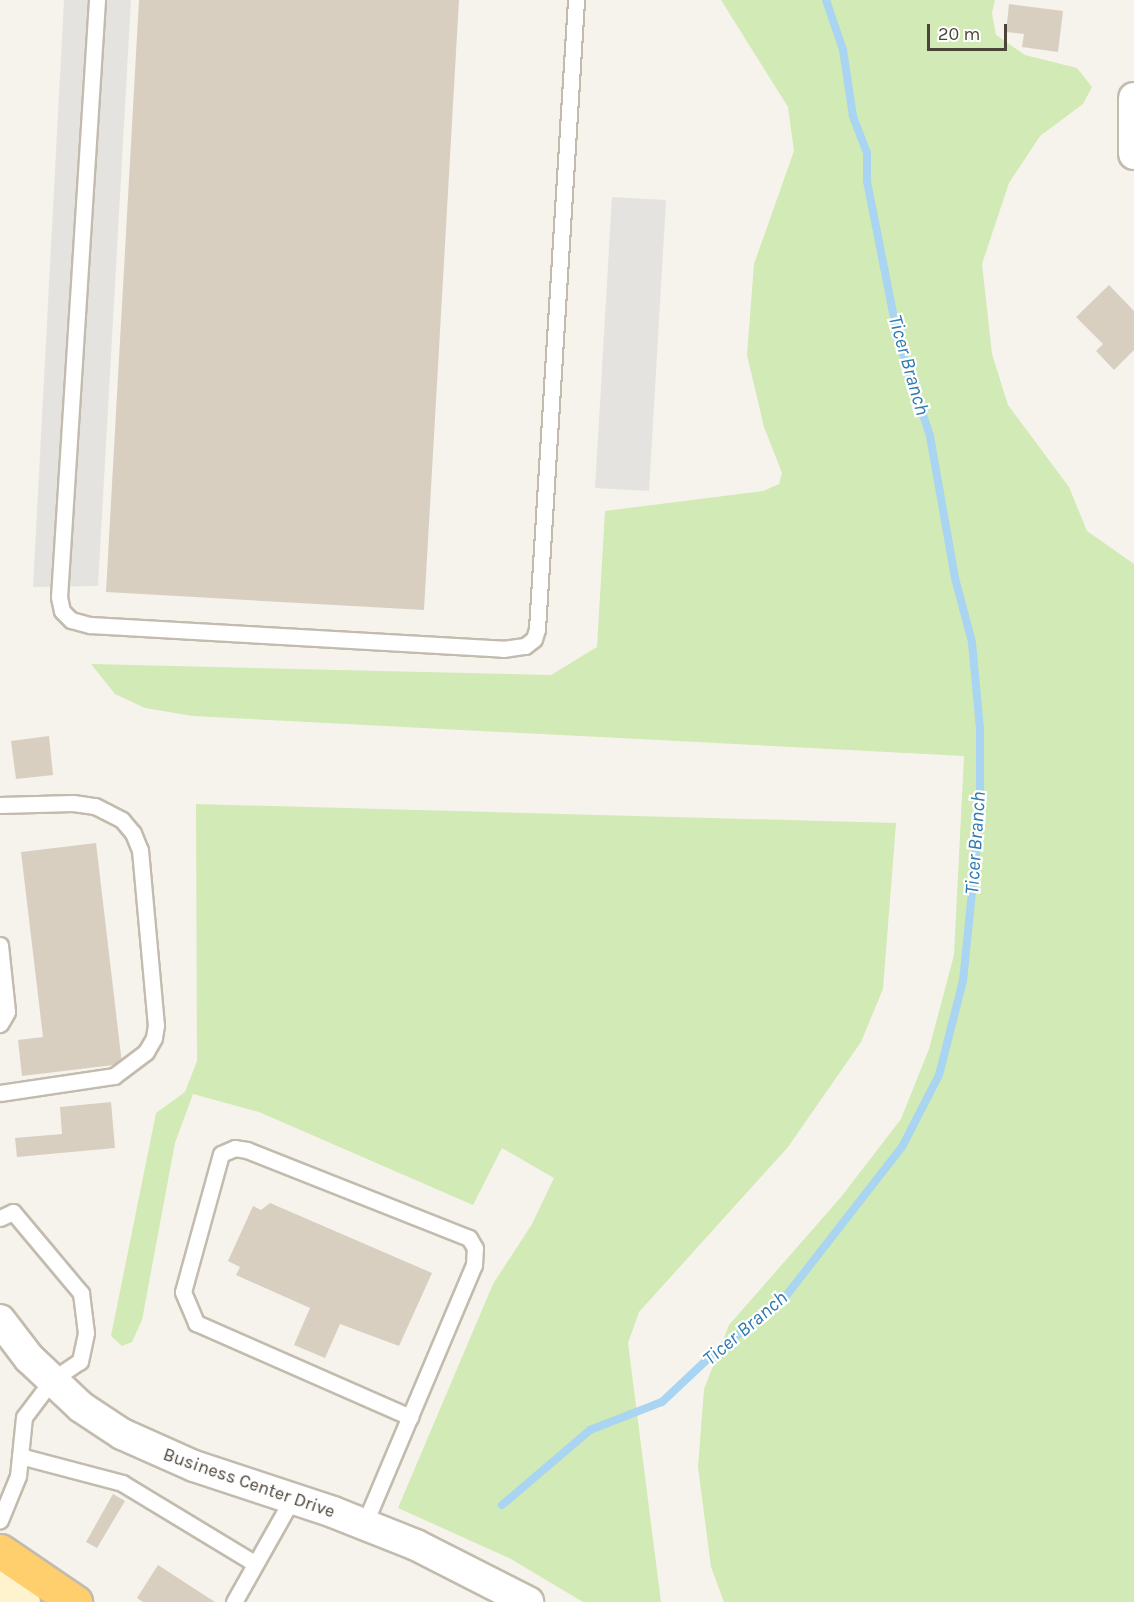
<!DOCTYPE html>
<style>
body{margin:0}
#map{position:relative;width:1134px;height:1602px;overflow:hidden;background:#f6f3ec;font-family:Karla,sans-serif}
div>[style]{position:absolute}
.green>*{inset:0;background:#d2eab5}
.parking>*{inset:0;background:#e5e3e0}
.stream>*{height:8px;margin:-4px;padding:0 4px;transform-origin:4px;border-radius:4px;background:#a9d4f2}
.building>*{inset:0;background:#d8cfc1}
.roads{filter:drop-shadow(2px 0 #c2bbae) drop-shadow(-2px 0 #c2bbae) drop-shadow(0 2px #c2bbae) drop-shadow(0 -2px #c2bbae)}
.service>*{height:15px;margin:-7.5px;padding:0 7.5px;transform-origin:7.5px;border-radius:7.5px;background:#fff}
.minor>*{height:30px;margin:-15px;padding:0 15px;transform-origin:15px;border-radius:15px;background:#fff}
.secondary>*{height:33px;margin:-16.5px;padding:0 16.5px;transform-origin:16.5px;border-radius:16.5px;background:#fff3cd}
.motorway>*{height:33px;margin:-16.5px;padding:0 16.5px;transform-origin:16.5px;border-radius:16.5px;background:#ffcf6e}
span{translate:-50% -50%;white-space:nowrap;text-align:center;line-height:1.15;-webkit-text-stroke:4.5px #fff;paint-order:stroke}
.street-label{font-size:18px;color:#4b4439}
.water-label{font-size:20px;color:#2e7ab2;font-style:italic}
.scale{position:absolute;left:927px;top:24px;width:80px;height:27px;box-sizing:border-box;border:3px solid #4b4439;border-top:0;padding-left:8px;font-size:18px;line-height:21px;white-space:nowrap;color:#4b4439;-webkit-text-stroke:4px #fff;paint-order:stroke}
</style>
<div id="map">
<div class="green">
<i style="clip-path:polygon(721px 0,995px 0,992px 13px,996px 35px,1025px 55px,1077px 68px,1092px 87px,1083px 104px,1040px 136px,1009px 183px,982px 264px,992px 354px,1008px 405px,1069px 487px,1087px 531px,1134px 564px,1134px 1602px,724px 1602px,711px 1567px,698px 1467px,704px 1389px,729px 1325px,841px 1197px,901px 1119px,929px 1049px,954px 955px,964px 756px,193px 716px,145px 708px,115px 694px,91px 664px,551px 675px,597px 647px,605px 511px,763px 491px,779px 484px,782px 473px,764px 427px,747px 355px,754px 264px,794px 151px,788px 107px)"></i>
<i style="clip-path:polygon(196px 804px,896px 823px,883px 989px,861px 1042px,788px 1147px,639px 1312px,628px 1343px,661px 1602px,583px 1602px,511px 1559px,398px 1508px,493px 1284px,532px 1224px,554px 1178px,502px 1148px,473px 1205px,259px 1112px,193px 1094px,175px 1143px,142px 1320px,132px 1342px,122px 1346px,111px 1336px,156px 1113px,185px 1092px,197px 1061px)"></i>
</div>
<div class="parking">
<i style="clip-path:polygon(64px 0,131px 0,98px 586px,33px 587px)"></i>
<i style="clip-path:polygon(612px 197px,666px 200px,649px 491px,595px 488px)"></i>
</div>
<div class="stream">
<i style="left:502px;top:1505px;width:116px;rotate:-40.4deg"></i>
<i style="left:590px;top:1430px;width:77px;rotate:-21.3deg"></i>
<i style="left:662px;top:1402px;width:70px;rotate:-43.3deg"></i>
<i style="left:713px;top:1354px;width:87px;rotate:-37.5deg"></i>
<i style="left:782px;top:1301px;width:195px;rotate:-52.1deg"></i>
<i style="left:902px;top:1147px;width:81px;rotate:-62.8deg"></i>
<i style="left:939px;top:1075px;width:97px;rotate:-75.7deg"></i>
<i style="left:963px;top:981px;width:168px;rotate:-84.2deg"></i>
<i style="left:980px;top:814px;width:85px;rotate:-90deg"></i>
<i style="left:980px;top:729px;width:87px;rotate:-95.3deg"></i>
<i style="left:972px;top:642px;width:66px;rotate:-104.9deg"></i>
<i style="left:955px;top:578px;width:144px;rotate:-100deg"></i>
<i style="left:930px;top:436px;width:103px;rotate:-108.1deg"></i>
<i style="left:898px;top:338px;width:160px;rotate:-101.2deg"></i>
<i style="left:867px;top:181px;width:28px;rotate:-90deg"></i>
<i style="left:867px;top:153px;width:40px;rotate:-111deg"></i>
<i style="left:853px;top:116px;width:67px;rotate:-98.6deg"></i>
<i style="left:843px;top:50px;width:53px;rotate:-108.8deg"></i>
</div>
<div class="building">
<i style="clip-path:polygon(139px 0,459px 0,424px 610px,106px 592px)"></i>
<i style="clip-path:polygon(1009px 4px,1063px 11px,1058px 52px,1022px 47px,1024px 34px,1006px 32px)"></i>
<i style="clip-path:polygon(1109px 285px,1134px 311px,1134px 350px,1114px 370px,1096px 351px,1103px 344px,1076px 317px)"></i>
<i style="clip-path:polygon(49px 736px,53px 775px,16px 779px,11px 741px)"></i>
<i style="clip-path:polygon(96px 843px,122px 1064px,22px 1076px,18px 1040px,43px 1037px,21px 852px)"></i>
<i style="clip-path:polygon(111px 1102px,115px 1148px,17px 1157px,15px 1138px,62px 1134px,60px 1107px)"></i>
<i style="clip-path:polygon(270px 1203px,432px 1273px,399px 1346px,340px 1324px,325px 1358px,294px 1345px,310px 1308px,236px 1275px,240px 1267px,228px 1261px,253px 1206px,261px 1210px)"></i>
<i style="clip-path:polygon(113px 1494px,125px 1501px,97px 1548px,86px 1542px)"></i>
<i style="clip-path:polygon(158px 1565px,215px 1602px,143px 1602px,137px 1598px)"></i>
</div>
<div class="roads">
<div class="service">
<i style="left:97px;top:0;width:598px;rotate:93.64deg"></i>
<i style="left:59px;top:597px;width:14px;rotate:78deg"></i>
<i style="left:62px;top:611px;width:13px;rotate:45deg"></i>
<i style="left:71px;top:620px;width:20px;rotate:15deg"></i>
<i style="left:90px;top:625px;width:414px;rotate:3.3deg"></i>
<i style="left:503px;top:649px;width:22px;rotate:-8deg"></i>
<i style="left:525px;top:646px;width:11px;rotate:-38deg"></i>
<i style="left:534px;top:639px;width:10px;rotate:-73deg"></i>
<i style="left:537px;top:629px;width:630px;rotate:-86.45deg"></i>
<i style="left:0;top:805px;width:73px;rotate:-1.6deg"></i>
<i style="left:73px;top:803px;width:22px;rotate:8deg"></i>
<i style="left:95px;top:806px;width:30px;rotate:27deg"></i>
<i style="left:122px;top:820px;width:17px;rotate:50deg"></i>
<i style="left:133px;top:833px;width:18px;rotate:68deg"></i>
<i style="left:140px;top:850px;width:176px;rotate:84.8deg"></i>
<i style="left:156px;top:1025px;width:13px;rotate:99deg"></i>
<i style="left:154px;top:1038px;width:16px;rotate:120deg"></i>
<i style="left:146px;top:1052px;width:40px;rotate:143deg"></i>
<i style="left:114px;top:1076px;width:115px;rotate:171.5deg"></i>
<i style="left:0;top:945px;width:67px;rotate:84deg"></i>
<i style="left:7px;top:1012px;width:14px;rotate:120deg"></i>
<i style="left:0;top:1218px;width:14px;rotate:-25deg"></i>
<i style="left:13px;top:1212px;width:106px;rotate:50deg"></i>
<i style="left:81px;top:1293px;width:40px;rotate:82.9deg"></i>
<i style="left:86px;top:1333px;width:29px;rotate:102deg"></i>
<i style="left:80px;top:1361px;width:34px;rotate:146deg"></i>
<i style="left:52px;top:1380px;width:46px;rotate:127.1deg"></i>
<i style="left:24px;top:1417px;width:59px;rotate:95.8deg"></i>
<i style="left:18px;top:1476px;width:48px;rotate:112.2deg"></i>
<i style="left:20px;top:1456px;width:106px;rotate:14.8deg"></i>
<i style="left:122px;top:1483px;width:154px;rotate:31.2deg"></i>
<i style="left:364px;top:1525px;width:282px;rotate:-67.1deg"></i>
<i style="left:474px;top:1265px;width:17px;rotate:-87deg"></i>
<i style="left:475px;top:1248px;width:12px;rotate:-121deg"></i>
<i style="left:469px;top:1238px;width:239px;rotate:-158.4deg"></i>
<i style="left:247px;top:1150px;width:12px;rotate:-171deg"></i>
<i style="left:235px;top:1148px;width:15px;rotate:157deg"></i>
<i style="left:221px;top:1154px;width:143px;rotate:105.4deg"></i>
<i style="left:183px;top:1292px;width:34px;rotate:67deg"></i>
<i style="left:196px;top:1323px;width:234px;rotate:23.7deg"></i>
<i style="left:234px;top:1602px;width:118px;rotate:-60.6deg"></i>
</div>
<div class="minor">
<i style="left:1134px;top:98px;width:56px;rotate:90deg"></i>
<i style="left:0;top:1320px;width:48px;rotate:52.7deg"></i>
<i style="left:29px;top:1358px;width:71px;rotate:43.3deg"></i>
<i style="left:81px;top:1407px;width:49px;rotate:33.4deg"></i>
<i style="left:122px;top:1434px;width:79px;rotate:24deg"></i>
<i style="left:194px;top:1466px;width:146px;rotate:18.3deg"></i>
<i style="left:333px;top:1512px;width:89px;rotate:21.7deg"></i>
<i style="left:416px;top:1545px;width:126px;rotate:27deg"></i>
</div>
<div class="secondary">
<i style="left:0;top:1586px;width:28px;rotate:35deg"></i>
</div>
<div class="motorway">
<i style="left:0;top:1551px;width:91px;rotate:34.2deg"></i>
</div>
</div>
<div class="street-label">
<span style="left:249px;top:1483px;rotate:19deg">Business Center Drive</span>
</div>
<div class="water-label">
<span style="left:909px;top:365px;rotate:74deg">Ticer Branch</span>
<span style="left:975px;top:843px;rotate:-86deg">Ticer Branch</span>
<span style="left:745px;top:1328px;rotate:-40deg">Ticer Branch</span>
</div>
<div class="scale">20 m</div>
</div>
